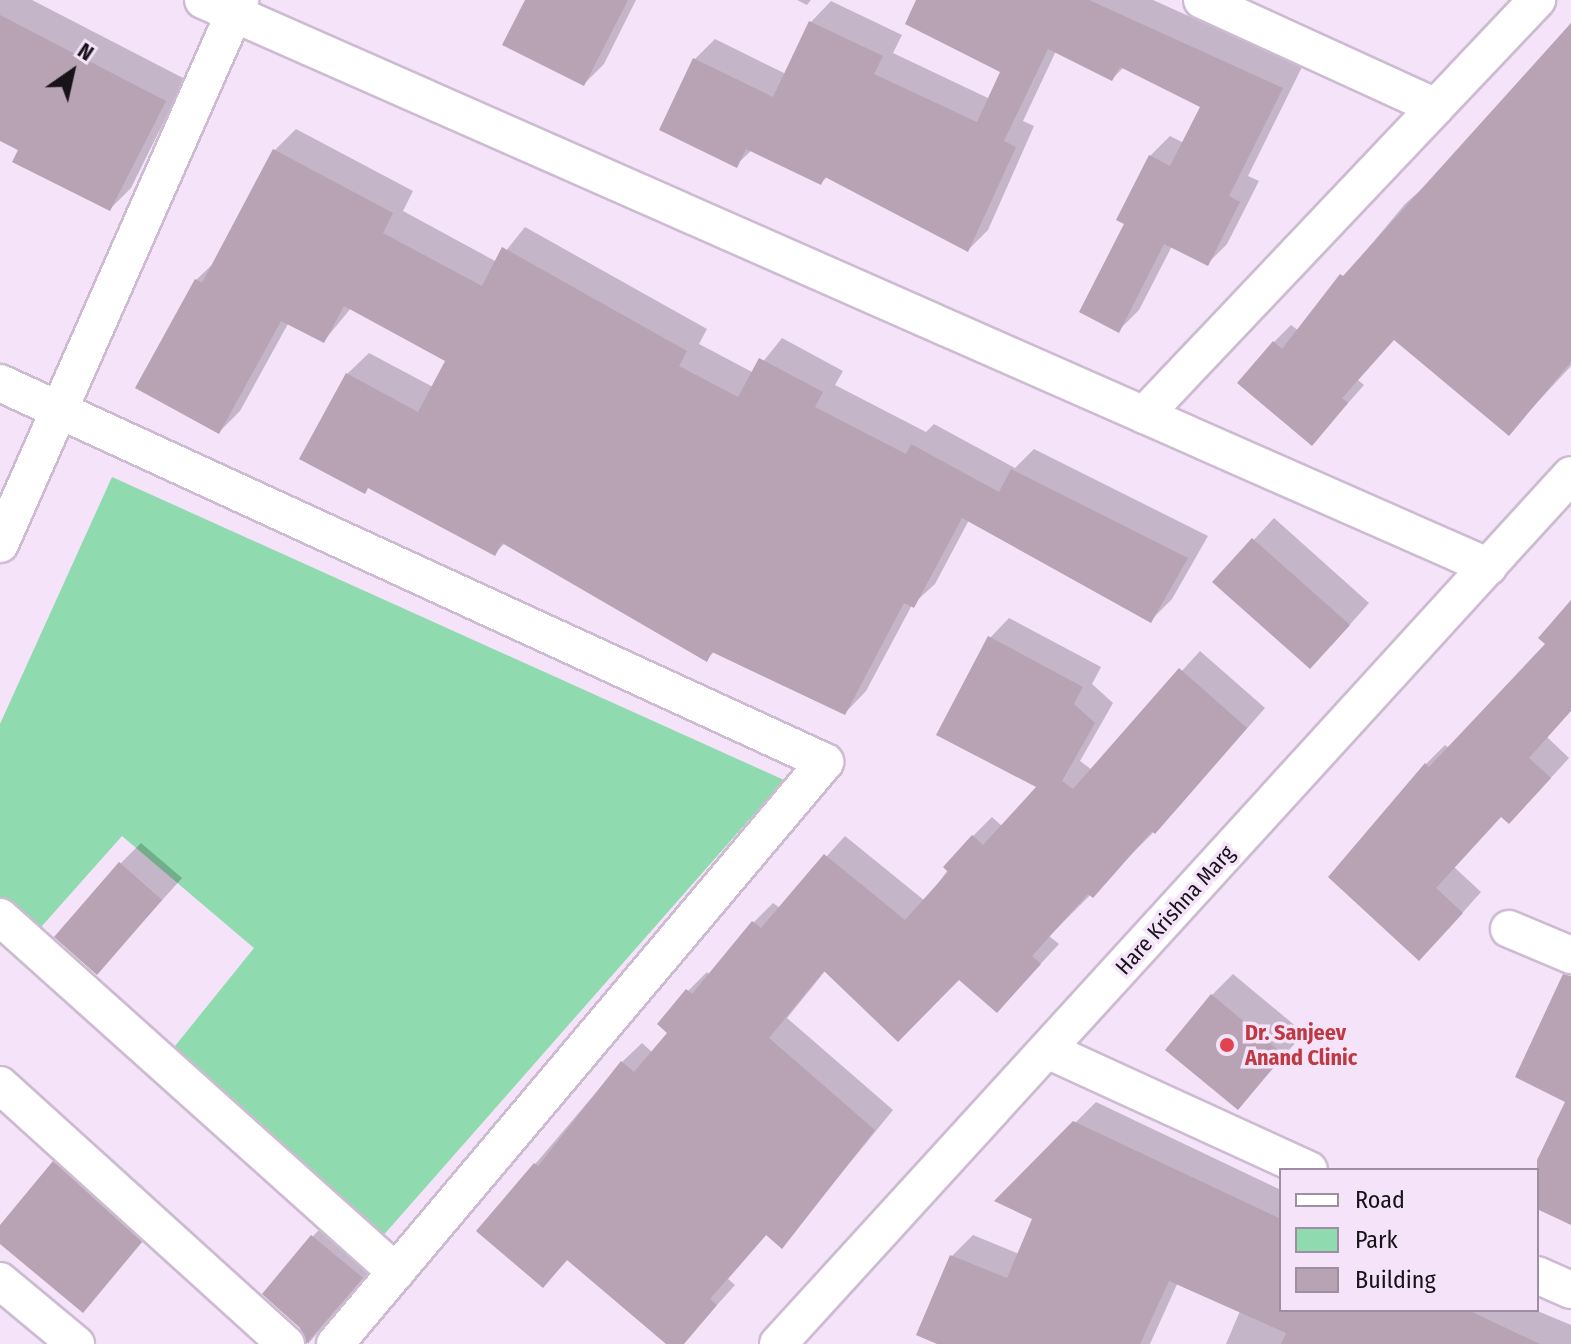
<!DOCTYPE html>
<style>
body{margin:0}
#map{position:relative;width:1571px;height:1344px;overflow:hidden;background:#f5e3fa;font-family:"Fira Sans Condensed",sans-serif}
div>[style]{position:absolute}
.green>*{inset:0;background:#8fdaae}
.shadow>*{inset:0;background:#0003}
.building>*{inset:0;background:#b8a3b5}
.roads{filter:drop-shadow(2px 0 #cdbbd2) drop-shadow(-2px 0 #cdbbd2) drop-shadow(0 2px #cdbbd2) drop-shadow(0 -2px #cdbbd2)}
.minor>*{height:36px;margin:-18px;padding:0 18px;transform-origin:18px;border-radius:18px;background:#fff}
.dots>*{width:22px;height:22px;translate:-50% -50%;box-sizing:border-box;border:4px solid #f5e3fa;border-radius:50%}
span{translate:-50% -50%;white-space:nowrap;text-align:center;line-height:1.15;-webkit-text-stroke:7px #f5e3fa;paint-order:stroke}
.street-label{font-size:22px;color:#181219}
.health-label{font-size:22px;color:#be3a42;font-weight:700}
.left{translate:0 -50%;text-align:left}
.legend{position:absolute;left:1279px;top:1168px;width:260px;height:144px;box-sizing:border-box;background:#f5e3fa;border:2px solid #9d8fa0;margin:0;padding:10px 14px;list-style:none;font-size:24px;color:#181219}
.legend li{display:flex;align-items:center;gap:16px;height:40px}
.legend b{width:40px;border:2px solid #9d8fa0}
.north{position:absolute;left:32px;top:32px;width:80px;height:80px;-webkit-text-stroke:6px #f5e3fa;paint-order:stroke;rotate:34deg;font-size:22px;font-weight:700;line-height:32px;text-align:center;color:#181219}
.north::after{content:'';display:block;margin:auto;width:28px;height:36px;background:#181219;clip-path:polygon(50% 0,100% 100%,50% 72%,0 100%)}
</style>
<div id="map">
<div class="green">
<i style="clip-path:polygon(112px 477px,784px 780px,381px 1238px,171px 1051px,254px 948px,122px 836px,34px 935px,0 902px,0 724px)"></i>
</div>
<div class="shadow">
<i style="clip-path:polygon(0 0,32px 0,185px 79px,131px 188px,110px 209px,0 139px)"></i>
<i style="clip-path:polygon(527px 0,636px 0,604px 64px,584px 84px)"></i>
<i style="clip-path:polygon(797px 0,811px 0,807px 5px)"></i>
<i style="clip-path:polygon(918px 0,1153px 0,1302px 67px,1248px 176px,1259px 181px,1227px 244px,1207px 264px,1172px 246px,1139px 310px,1119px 330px,1127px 223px,1150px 156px,1170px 136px,1184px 143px,1202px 106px,1124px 67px,1112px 79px,1056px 51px,1023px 121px,1034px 126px,988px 230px,968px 250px,828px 176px,821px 183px,752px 150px,736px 165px,694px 60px,715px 39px,786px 74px,811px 22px,831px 1px,902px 35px,893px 53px,990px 99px,1003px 71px)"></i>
<i style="clip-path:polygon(1571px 23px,1571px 366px,1509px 433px,1395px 338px,1358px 380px,1364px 385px,1312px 444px,1274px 342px,1291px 325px,1299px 331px,1405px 204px,1476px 140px)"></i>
<i style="clip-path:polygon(296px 129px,413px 191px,403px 211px,497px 262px,525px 227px,707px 329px,699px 344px,754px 373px,782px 338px,843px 371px,835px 385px,926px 432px,934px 424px,1015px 468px,1034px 449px,1208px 536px,1172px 599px,1150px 621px,969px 520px,935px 584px,912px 605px,866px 691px,845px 713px,715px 651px,707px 659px,505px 543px,494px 554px,369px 487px,347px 374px,369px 353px,433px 387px,448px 360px,351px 308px,324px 341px,289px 322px,240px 411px,219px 432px,196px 280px,216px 261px,275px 150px)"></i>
<i style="clip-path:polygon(1274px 518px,1369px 603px,1331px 646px,1215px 582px)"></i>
<i style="clip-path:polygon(1571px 602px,1571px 710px,1547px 737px,1569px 758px,1529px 802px,1502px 815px,1454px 867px,1481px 892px,1439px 939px,1426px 764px,1445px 745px,1449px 748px,1548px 644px)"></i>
<i style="clip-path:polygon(1009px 618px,1101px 667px,1092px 684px,1113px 703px,1080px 761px,1092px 770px,1200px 651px,1265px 708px,1174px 812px,1049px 936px,1059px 944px,997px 1011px,959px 977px,826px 970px,787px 1018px,893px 1110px,782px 1246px,767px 1234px,728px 1279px,735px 1285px,682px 1344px,669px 1344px,569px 1258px,543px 1286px,479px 1230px,622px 1062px,642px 1043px,653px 1053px,670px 1033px,688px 991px,707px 972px,710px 975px,754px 922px,773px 903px,780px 908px,845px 836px,925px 901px,973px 836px,992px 817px,1003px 827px,1039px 787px,990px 638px)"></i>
<i style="clip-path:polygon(141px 843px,182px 878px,97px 973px,120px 864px)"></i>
<i style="clip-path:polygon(1233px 974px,1304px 1033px,1238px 1108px,1212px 995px)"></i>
<i style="clip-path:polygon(1096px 1102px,1281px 1190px,1281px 1310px,1535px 1310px,1571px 1325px,1571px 1344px,1226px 1344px,1240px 1311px,1178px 1282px,1150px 1344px,942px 1344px,919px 1334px,952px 1256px,973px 1235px,1019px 1254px,1035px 1218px,998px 1200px)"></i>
<i style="clip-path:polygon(75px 1142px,161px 1220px,83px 1310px,0 1242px,0 1228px)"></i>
<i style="clip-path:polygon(334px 1215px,383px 1256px,308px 1344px,302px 1327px,313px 1236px)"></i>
</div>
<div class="building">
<i style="clip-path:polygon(525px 0,628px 0,584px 86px,502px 45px)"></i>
<i style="clip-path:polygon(916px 0,1089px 0,1283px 88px,1229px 196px,1240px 202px,1208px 266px,1164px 244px,1119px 333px,1079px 312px,1124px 224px,1116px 220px,1149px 155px,1170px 166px,1200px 107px,1120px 67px,1112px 81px,1048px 49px,1004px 141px,1016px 147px,968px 252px,825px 177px,821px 185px,746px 149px,737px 168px,659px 130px,693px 58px,773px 97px,809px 21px,883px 56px,874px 74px,977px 122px,1000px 72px,905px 24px)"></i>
<i style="clip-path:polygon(0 15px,166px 101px,110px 211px,12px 162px,18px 150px,0 141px)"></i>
<i style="clip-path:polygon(1571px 23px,1571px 362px,1509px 436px,1394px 340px,1342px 398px,1348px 403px,1312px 446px,1237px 383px,1273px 341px,1282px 349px,1340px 274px,1343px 276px)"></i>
<i style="clip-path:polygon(273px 149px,393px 213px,383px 233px,482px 286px,502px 247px,687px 351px,679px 366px,738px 397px,759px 358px,823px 392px,815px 407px,906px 454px,911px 444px,999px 492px,1011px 469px,1188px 558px,1151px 623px,962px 518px,914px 608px,904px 603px,845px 715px,712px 652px,707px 662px,502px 543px,495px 556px,368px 488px,365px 494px,299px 459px,346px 373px,418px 412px,445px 361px,344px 306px,324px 343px,281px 321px,219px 434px,135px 388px,195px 279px,202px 283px)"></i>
<i style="clip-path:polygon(1252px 538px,1350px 625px,1310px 669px,1212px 582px)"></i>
<i style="clip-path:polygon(1571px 600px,1571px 711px,1529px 758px,1551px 778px,1509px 824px,1501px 817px,1436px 888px,1463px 913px,1419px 961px,1328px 877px,1425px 763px,1429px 767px,1545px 644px,1538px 638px)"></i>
<i style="clip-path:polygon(988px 636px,1083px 687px,1074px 704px,1095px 723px,1062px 781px,1073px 789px,1179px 668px,1247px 728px,1155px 834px,1152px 831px,1093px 898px,1088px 894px,1032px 956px,1041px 964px,997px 1013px,959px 980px,898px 1042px,824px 971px,769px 1038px,875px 1130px,782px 1249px,766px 1235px,710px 1299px,717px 1305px,684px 1344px,666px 1344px,567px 1260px,543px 1288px,476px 1231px,534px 1163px,538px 1166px,621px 1061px,634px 1072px,667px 1033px,657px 1024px,686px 989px,692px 994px,752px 921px,761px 928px,824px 854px,905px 920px,948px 872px,943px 867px,972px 835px,983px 845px,1036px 787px,936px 735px)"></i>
<i style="clip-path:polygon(119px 862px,162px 900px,97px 975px,54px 937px)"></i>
<i style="clip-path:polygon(1563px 974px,1571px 976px,1571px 1225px,1537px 1209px,1537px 1160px,1565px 1102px,1515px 1077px)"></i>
<i style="clip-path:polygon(1211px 994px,1284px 1055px,1238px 1110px,1165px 1050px)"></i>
<i style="clip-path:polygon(1073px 1121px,1281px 1219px,1281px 1310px,1468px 1310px,1540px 1344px,1281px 1344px,1286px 1333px,1169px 1281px,1140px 1344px,937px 1344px,916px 1335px,950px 1255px,1007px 1278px,1032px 1219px,994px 1201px)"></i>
<i style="clip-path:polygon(53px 1161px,142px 1242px,83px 1313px,0 1244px,0 1225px)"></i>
<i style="clip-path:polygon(311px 1235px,363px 1278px,306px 1344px,300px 1328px,262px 1294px)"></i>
</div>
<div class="roads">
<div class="minor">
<i style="left:203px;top:0;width:1405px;rotate:23.79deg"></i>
<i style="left:1202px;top:0;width:257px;rotate:24.6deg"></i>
<i style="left:0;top:383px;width:908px;rotate:24.67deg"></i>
<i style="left:825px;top:762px;width:761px;rotate:130.09deg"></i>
<i style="left:1144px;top:415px;width:572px;rotate:-46.56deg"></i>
<i style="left:0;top:544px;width:595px;rotate:-66.19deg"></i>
<i style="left:0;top:917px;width:532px;rotate:41.88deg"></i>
<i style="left:1509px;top:929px;width:67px;rotate:22.8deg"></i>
<i style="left:1047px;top:1050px;width:288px;rotate:24.6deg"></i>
<i style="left:0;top:1085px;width:386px;rotate:42.2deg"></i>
<i style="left:1537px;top:1275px;width:37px;rotate:24deg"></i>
<i style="left:0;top:1281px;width:99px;rotate:39.7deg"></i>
<i style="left:778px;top:1344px;width:1176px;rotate:-47.62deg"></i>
</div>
</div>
<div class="dots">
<i style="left:1227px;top:1045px;background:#e0444e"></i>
</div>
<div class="street-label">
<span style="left:1175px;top:910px;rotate:-48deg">Hare Krishna Marg</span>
</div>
<div class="health-label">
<span class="left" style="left:1245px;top:1045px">Dr. Sanjeev<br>Anand Clinic</span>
</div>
<ul class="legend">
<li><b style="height:10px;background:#fff"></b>Road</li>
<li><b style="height:22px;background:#8fdaae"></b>Park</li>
<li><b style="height:22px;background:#b8a3b5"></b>Building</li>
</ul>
<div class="north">N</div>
</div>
